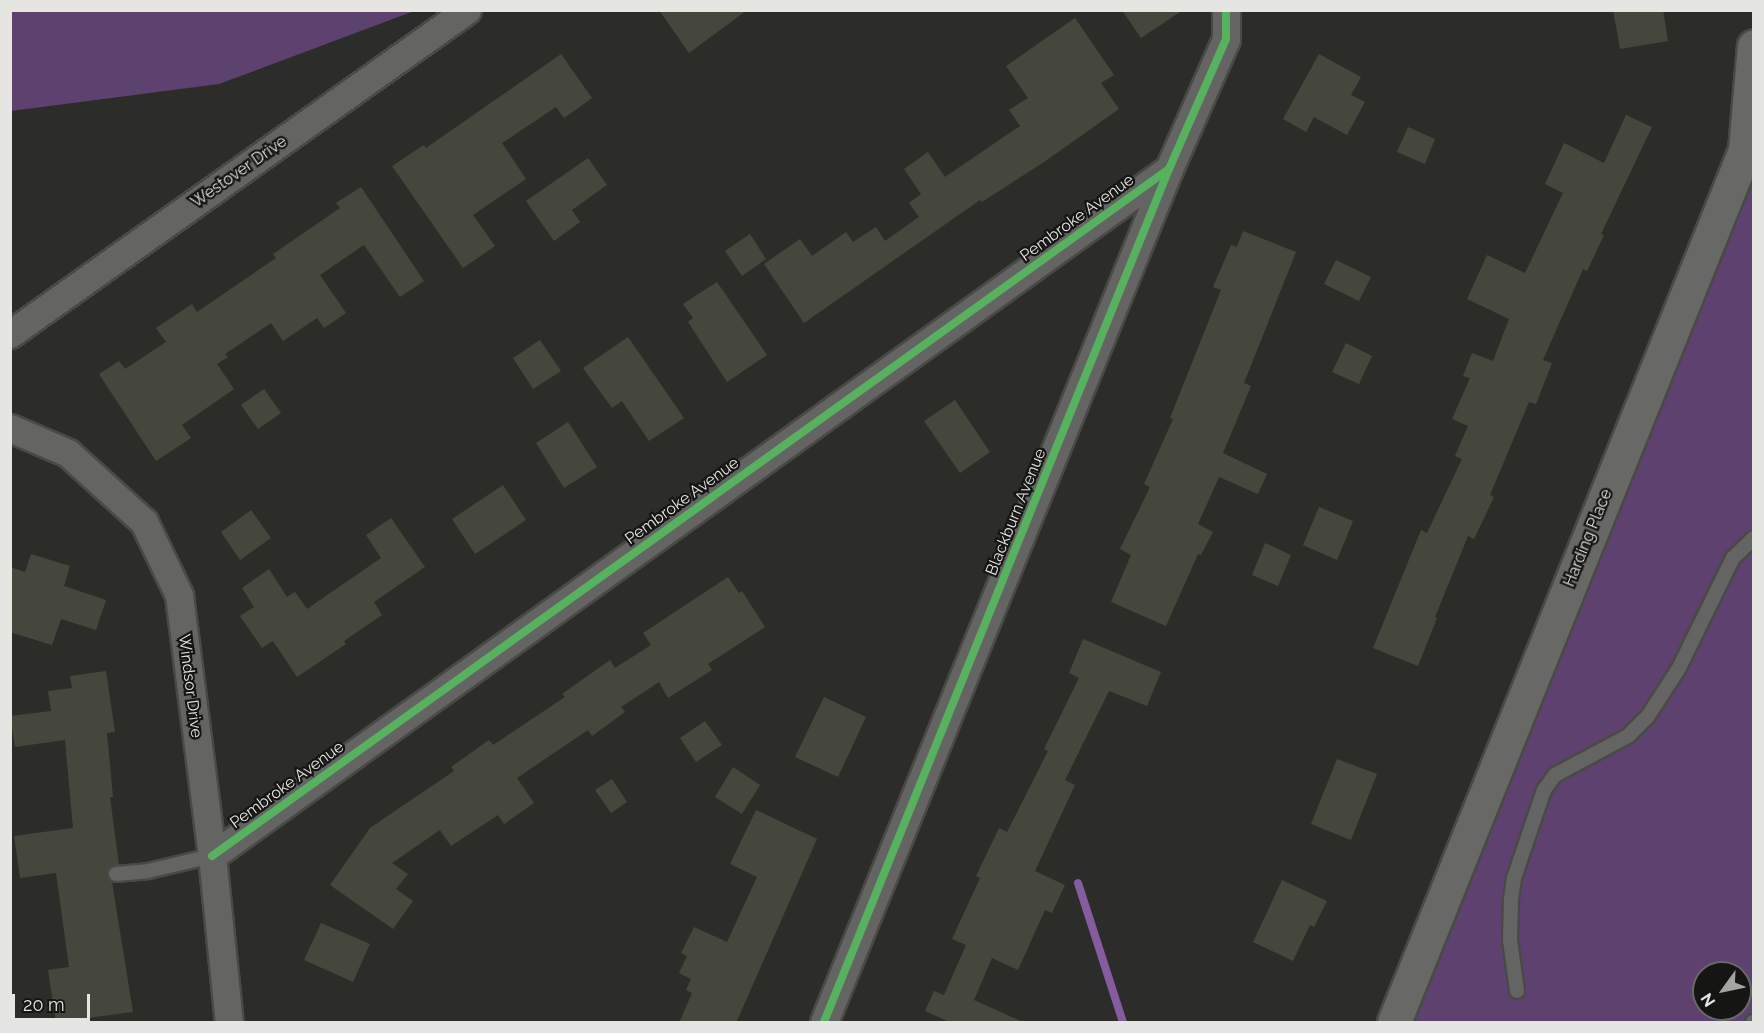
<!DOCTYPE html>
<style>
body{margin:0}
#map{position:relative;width:1764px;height:1033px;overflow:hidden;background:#2c2d28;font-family:Raleway,sans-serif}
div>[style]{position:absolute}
.green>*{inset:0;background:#5d4270}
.stream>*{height:8px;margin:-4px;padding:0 4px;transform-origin:4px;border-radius:4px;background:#855ca0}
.building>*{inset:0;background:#46473c}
.roads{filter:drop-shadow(2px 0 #494a46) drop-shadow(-2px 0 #494a46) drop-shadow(0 2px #494a46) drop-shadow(0 -2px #494a46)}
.lane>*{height:14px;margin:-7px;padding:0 7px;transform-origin:7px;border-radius:7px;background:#646563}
.street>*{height:27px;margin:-13.5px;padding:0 13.5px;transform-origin:13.5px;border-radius:13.5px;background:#646563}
.secondary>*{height:33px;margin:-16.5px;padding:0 16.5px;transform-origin:16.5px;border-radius:16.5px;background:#686864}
.cycleway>*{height:8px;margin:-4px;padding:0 4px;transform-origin:4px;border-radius:4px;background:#56b35d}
span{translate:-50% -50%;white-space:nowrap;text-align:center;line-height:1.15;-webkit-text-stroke:4.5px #151613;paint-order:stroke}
.street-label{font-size:16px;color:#e5e6e1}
.frame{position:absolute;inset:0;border:12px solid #e5e6e1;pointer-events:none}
.north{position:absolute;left:1692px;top:961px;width:60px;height:60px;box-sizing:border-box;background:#151613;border:2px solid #686965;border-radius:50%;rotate:237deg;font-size:16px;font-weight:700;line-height:24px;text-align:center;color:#e5e6e1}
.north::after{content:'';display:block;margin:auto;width:21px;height:27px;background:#a4a5a0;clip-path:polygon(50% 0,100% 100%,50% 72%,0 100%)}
.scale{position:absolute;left:12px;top:994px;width:78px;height:27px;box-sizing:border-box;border:3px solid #e5e6e1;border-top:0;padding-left:8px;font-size:18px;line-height:21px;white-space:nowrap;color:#e5e6e1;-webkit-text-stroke:4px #151613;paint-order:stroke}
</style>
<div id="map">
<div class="green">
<i style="clip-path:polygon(10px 11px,11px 10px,414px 11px,219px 84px,11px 111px)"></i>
<i style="clip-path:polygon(evenodd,1753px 160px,1753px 1022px,1405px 1022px,1753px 160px,1704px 973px,1740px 973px,1740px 1009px,1704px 1009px,1704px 973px)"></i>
</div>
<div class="stream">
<i style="left:1078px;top:883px;width:146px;rotate:72.1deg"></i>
</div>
<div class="building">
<i style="clip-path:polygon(659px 10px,747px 10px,689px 53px)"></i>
<i style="clip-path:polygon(1122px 10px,1183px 10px,1141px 38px)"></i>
<i style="clip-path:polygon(1613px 10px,1663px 10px,1668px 41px,1620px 49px)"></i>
<i style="clip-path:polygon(1075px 18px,1114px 75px,1101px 83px,1119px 109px,1044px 162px,982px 202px,980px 200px,804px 323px,764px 264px,800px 239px,812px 256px,846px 232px,853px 242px,876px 227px,885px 241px,919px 217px,909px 203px,921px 194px,904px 169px,928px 152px,945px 177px,1020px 126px,1009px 110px,1028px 98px,1006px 66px)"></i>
<i style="clip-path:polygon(561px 54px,592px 98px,564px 118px,556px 107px,502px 143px,526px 179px,473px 215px,495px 246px,463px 268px,392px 166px,424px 145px,426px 148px)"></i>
<i style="clip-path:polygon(1319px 54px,1361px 77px,1351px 95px,1365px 102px,1347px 135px,1314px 117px,1306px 132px,1283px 119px)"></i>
<i style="clip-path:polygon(1626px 115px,1652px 127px,1601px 234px,1604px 235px,1587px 271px,1583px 269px,1543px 360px,1552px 363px,1536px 404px,1529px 402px,1490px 495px,1494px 497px,1474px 539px,1468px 536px,1435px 617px,1437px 618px,1418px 666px,1373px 648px,1421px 530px,1427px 533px,1462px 459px,1455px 456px,1468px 426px,1452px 419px,1470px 378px,1463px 376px,1472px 353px,1493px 361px,1509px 319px,1467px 299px,1487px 255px,1525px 273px,1563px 193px,1545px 184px,1564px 143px,1604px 163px)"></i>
<i style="clip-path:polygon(1408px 127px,1435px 139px,1425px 164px,1397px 152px)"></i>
<i style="clip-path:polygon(588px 158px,607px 185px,572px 210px,580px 222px,554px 241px,526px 201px)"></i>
<i style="clip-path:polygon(361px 187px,424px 281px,400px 297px,364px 245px,320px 275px,346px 313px,324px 328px,317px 318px,283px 341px,271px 323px,225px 354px,228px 357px,217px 364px,234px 389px,182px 425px,191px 438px,156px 461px,99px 374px,119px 361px,125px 369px,166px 342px,156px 328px,192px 304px,197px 312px,276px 258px,273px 254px,340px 208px,336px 203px)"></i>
<i style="clip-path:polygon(1243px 231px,1296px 252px,1244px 383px,1251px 386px,1223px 453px,1267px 474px,1258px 494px,1219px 477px,1198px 524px,1213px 532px,1201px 555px,1198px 554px,1166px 626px,1111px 602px,1131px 555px,1120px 549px,1150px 487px,1144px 484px,1173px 419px,1170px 418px,1221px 290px,1213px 287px,1231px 245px,1237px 247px)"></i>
<i style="clip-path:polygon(750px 234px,766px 259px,742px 276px,725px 251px)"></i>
<i style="clip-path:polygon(1336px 260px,1371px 277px,1359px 301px,1324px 284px)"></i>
<i style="clip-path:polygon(717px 282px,767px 355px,727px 382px,688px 322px,693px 318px,683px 304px)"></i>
<i style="clip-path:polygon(628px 337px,684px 418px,649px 441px,622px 401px,612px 408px,583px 368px)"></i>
<i style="clip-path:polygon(540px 340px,561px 371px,533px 389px,513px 358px)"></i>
<i style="clip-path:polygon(1346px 343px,1372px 356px,1359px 384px,1332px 372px)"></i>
<i style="clip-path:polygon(264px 389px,281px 413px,258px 429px,241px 405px)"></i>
<i style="clip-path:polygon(955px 400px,990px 452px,960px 473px,924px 421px)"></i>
<i style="clip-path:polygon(568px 422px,597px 467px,564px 488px,536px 443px)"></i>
<i style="clip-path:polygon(503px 485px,526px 520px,475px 554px,452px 519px)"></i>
<i style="clip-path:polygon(1319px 507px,1353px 521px,1337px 560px,1303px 545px)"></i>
<i style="clip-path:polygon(251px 510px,271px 538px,240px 560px,221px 532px)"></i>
<i style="clip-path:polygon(391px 518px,425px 567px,374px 602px,382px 615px,344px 641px,346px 644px,297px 677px,273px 641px,262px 648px,240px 616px,254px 607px,242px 588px,269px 569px,287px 597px,295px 592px,307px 609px,381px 558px,366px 535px)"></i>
<i style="clip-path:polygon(1265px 543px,1291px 555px,1278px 586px,1252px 575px)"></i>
<i style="clip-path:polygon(31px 554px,70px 566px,64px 586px,106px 600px,96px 630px,61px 619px,52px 645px,10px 632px,10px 567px,25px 572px)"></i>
<i style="clip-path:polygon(728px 577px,739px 593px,742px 591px,765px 627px,708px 664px,712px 670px,668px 698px,659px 682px,621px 707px,625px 712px,592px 736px,588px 730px,517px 778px,534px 803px,504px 824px,498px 815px,451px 846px,440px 830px,392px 863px,408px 874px,396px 889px,413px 901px,393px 929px,330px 885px,370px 828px,454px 771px,451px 767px,489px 740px,493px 745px,565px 697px,562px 694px,610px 660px,615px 668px,651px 645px,643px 633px)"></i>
<i style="clip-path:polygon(1083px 639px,1161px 672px,1147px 706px,1109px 691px,1065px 780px,1075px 785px,1035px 871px,1065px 885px,1052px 913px,1045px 910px,1018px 970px,992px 958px,974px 1000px,1025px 1023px,952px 1023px,925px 1011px,934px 991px,944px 995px,966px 945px,952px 939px,980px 878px,976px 876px,999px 828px,1007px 832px,1048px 751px,1044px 749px,1079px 678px,1069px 673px)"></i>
<i style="clip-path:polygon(106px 671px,115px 732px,107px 733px,113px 797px,110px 797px,119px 865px,110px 867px,107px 874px,112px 882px,133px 1012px,56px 1022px,48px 970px,69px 967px,56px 873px,20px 878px,14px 836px,73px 828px,65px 740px,15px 747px,10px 716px,51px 711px,48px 691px,72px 688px,70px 676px)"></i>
<i style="clip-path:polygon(824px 697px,866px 717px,838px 777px,795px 757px)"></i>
<i style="clip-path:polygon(705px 721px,722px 745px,696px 762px,680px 738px)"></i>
<i style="clip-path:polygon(1337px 759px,1377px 774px,1351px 840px,1311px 824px)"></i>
<i style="clip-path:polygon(733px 767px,760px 785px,742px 814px,715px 797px)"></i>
<i style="clip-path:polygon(612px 779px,627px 802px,611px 813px,595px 790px)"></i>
<i style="clip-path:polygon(756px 810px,817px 839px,736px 1023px,679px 1023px,692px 993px,686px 990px,691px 979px,679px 973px,687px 956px,681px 953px,694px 927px,727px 942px,757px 877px,730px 864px)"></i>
<i style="clip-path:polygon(1282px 880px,1327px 901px,1314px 927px,1310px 925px,1293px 961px,1253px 942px)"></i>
<i style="clip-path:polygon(321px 923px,370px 944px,353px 982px,304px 960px)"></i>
</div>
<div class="roads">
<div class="lane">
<i style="left:116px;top:874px;width:32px;rotate:-5deg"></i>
<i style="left:148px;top:871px;width:66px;rotate:-13.2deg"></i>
<i style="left:1517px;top:991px;width:51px;rotate:-97.8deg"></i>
<i style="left:1510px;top:940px;width:41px;rotate:-88.6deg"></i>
<i style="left:1511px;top:899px;width:21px;rotate:-82deg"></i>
<i style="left:1514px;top:878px;width:93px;rotate:-71.2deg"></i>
<i style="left:1544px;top:790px;width:19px;rotate:-54deg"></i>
<i style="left:1555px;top:775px;width:83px;rotate:-28.1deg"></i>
<i style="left:1628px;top:736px;width:28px;rotate:-45deg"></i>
<i style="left:1648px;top:716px;width:57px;rotate:-57.1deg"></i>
<i style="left:1679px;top:668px;width:123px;rotate:-63.9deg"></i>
<i style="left:1733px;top:558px;width:29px;rotate:-44deg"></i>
<i style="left:1753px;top:1022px;width:1px"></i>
</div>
<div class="street">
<i style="left:10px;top:334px;width:560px;rotate:-35.34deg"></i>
<i style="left:10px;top:428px;width:63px;rotate:23.3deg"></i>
<i style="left:68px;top:453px;width:103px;rotate:42.2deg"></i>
<i style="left:144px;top:522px;width:81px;rotate:64.4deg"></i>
<i style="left:179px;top:595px;width:263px;rotate:82.8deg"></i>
<i style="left:212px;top:856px;width:167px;rotate:84.2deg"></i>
<i style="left:212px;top:856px;width:1178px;rotate:-35.67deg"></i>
<i style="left:824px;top:1022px;width:920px;rotate:-67.98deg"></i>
<i style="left:1169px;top:169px;width:142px;rotate:-66.3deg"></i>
<i style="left:1226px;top:39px;width:29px;rotate:-90deg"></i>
</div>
<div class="secondary">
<i style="left:1394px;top:1022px;width:940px;rotate:-68.07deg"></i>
<i style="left:1745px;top:150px;width:104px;rotate:-85.1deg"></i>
</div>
</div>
<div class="cycleway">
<i style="left:212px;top:856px;width:1178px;rotate:-35.67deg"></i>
<i style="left:824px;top:1022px;width:920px;rotate:-67.98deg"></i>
<i style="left:1169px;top:169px;width:142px;rotate:-66.3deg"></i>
<i style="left:1226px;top:39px;width:29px;rotate:-90deg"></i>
</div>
<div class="street-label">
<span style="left:239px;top:172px;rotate:-35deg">Westover Drive</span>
<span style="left:1077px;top:218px;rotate:-36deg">Pembroke Avenue</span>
<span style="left:682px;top:501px;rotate:-36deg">Pembroke Avenue</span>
<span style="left:1016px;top:512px;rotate:-68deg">Blackburn Avenue</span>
<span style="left:1588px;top:538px;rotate:-68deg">Harding Place</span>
<span style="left:190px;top:686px;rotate:83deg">Windsor Drive</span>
<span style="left:287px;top:785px;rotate:-36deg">Pembroke Avenue</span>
</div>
<div class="frame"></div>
<div class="north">N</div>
<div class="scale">20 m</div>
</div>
